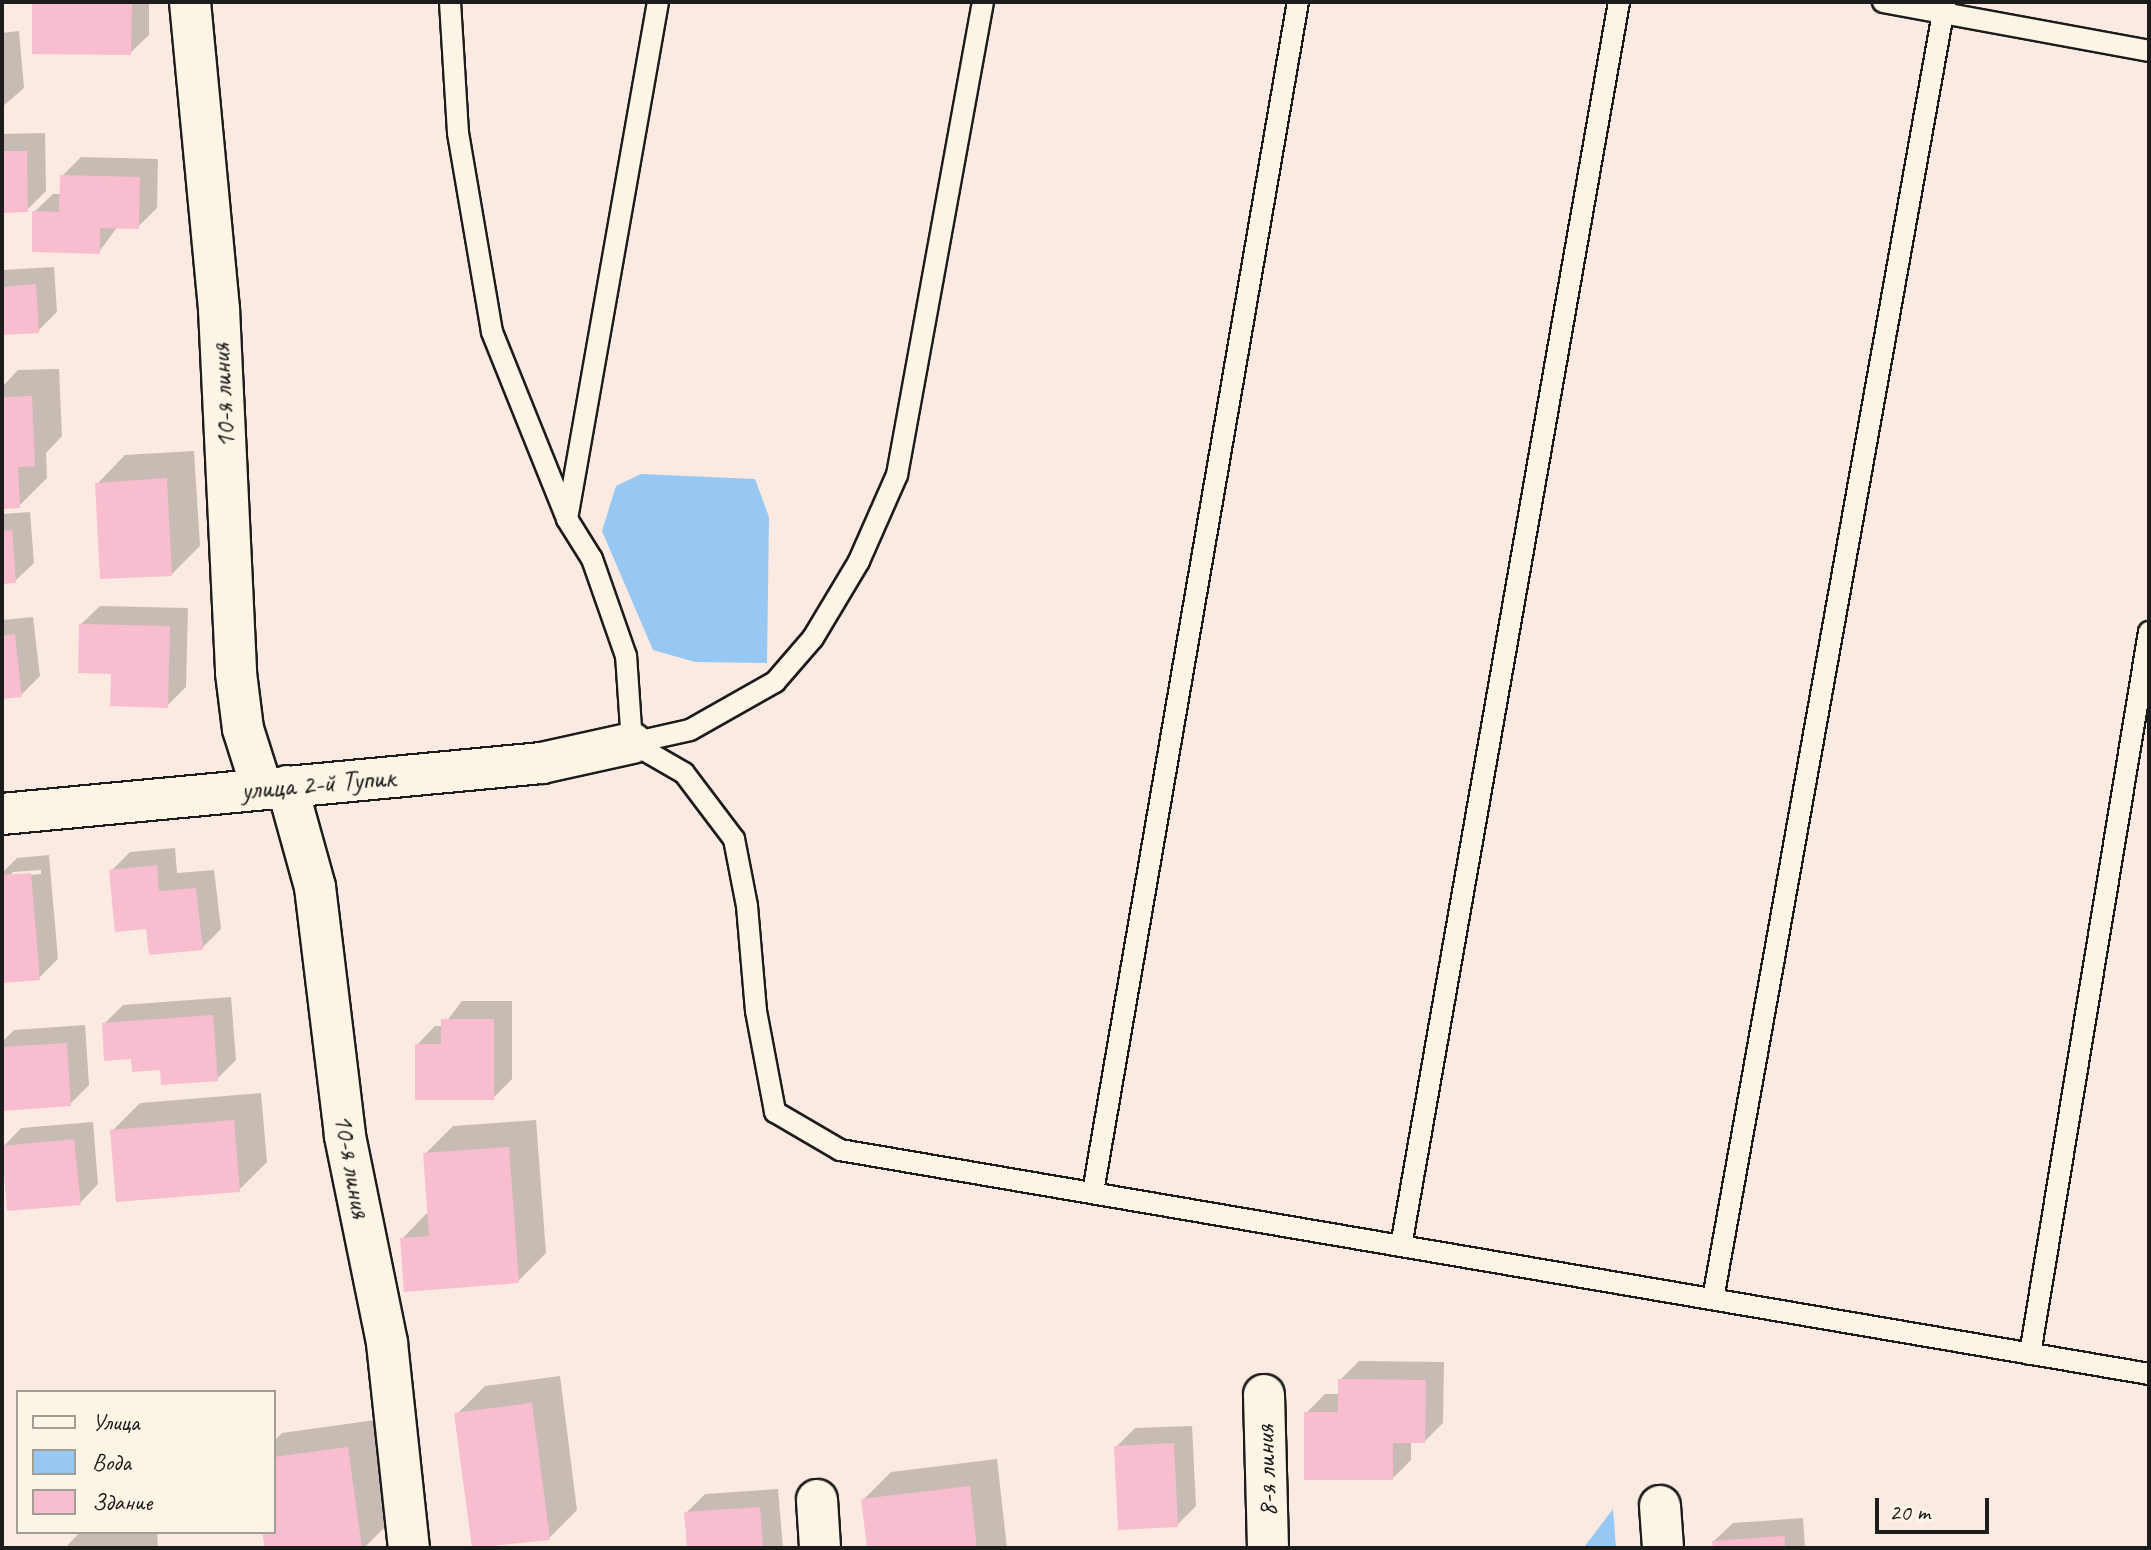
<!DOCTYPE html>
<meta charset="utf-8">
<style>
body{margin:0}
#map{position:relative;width:2151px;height:1550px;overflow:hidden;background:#fbeae1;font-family:Caveat,sans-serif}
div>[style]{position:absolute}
.water>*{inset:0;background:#97c7f3}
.shadow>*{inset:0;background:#0003}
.building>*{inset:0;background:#f8becf}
.roads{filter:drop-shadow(2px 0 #1c1c1c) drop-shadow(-2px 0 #1c1c1c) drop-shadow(0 2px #1c1c1c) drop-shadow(0 -2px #1c1c1c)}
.lane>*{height:20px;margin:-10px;padding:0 10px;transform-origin:10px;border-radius:10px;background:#fcf5e5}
.street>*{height:40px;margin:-20px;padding:0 20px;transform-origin:20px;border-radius:20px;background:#fcf5e5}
span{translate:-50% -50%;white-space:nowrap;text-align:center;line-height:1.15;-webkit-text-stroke:8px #fcf5e5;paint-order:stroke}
.street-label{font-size:28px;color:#1c1c1c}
.frame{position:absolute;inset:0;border:4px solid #1c1c1c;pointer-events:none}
.legend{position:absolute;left:16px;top:1390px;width:260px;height:144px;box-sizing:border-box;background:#fcf5e5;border:2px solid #a29e95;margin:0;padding:10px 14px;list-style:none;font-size:24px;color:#1c1c1c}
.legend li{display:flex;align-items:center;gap:16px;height:40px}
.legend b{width:40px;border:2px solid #a29e95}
.scale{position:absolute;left:1875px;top:1498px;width:114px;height:36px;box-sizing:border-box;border:4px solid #1c1c1c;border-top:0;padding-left:10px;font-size:24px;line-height:28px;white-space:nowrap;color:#1c1c1c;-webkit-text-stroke:6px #fcf5e5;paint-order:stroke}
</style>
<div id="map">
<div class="water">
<i style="clip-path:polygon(641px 474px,755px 479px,769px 517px,767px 663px,695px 662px,653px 650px,602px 531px,616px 486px)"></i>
<i style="clip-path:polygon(1613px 1509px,1616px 1548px,1585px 1548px,1585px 1546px)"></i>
</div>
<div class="shadow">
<i style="clip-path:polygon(34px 2px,149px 2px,149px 35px,130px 53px)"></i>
<i style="clip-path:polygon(19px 31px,24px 88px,2px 107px,2px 33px)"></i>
<i style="clip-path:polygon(45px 133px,46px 191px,27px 210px,2px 211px,2px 134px)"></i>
<i style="clip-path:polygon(81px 157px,158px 159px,157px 208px,138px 227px,118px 226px,99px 252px,34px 212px,53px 194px,61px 194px,62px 176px)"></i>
<i style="clip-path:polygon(54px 267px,57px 312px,38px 331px,2px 333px,2px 270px)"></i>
<i style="clip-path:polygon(59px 369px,62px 436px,46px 453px,47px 478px,19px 506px,2px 507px,2px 387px,18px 370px)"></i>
<i style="clip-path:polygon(194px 451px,200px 546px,172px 574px,97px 484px,125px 455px)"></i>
<i style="clip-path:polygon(30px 512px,34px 563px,15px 581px,2px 582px,2px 514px)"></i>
<i style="clip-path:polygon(100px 606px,188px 608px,186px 687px,167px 706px,113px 672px,81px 624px)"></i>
<i style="clip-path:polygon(33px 617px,40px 676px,21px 695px,2px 697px,2px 620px)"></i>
<i style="clip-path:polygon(175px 848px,177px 873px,214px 870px,221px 929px,202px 948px,147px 927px,111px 871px,130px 852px)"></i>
<i style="clip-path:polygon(evenodd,49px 855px,58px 959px,39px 978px,2px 981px,2px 873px,17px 858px,49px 855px,41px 870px,41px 874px,9px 877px,13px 872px,41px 870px)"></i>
<i style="clip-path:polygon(231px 997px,236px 1060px,217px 1079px,133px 1057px,104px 1024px,123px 1005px)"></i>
<i style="clip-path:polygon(462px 1001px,512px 1001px,512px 1079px,493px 1098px,417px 1045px,435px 1026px,443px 1026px)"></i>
<i style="clip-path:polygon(85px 1025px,89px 1085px,70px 1104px,2px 1109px,2px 1042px,14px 1030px)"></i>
<i style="clip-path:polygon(261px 1093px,267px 1162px,239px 1190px,112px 1131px,140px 1103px)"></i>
<i style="clip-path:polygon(536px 1120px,546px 1253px,518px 1281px,402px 1239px,429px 1211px,425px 1154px,453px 1126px)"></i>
<i style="clip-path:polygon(93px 1122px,98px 1184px,80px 1203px,3px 1147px,21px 1128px)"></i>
<i style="clip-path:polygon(1359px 1361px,1444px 1362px,1443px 1423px,1425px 1441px,1411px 1441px,1411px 1460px,1393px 1478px,1306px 1413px,1325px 1394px,1340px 1394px,1340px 1380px)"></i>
<i style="clip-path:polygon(560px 1376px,577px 1510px,549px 1538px,474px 1548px,457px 1414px,485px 1386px)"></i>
<i style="clip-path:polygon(375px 1420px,390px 1522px,364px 1548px,267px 1548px,264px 1532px,274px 1532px,274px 1441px,282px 1433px)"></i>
<i style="clip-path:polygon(1192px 1426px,1196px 1506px,1177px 1525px,1116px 1447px,1135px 1428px)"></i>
<i style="clip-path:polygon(997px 1459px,1007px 1548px,869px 1548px,863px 1500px,891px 1472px)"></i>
<i style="clip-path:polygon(778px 1489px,783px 1548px,689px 1548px,686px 1513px,705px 1494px)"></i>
<i style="clip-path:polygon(1803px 1518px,1805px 1548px,1715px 1548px,1714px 1541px,1733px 1523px)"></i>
<i style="clip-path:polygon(80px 1532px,157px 1532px,158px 1548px,65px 1548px)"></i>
</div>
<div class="building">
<i style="clip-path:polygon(32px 2px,132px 2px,131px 55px,32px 54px)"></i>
<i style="clip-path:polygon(2px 151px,27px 151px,28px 212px,2px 213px)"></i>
<i style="clip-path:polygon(60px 175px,140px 177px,139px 229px,100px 228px,100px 254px,32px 252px,32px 211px,59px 212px)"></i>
<i style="clip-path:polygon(36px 284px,39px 333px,2px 335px,2px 287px)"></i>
<i style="clip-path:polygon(32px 396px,35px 466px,18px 467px,20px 508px,2px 509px,2px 397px)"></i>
<i style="clip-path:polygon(167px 478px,172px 576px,100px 579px,95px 483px)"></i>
<i style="clip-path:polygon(12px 530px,16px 583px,2px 584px,2px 531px)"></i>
<i style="clip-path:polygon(79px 624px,170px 626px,168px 708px,110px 706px,111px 674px,78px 673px)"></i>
<i style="clip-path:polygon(15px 634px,22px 697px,2px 699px,2px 636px)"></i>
<i style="clip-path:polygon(157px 865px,159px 891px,196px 888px,203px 950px,149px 955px,146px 929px,115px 932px,109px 870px)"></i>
<i style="clip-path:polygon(31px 873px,40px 980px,2px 983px,2px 875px)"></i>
<i style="clip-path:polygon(213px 1015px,218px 1081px,161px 1085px,160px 1070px,132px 1072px,131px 1059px,104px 1061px,102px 1023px)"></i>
<i style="clip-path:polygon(441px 1019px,494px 1019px,494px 1100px,415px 1100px,415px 1044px,441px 1044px)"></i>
<i style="clip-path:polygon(67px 1043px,71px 1106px,2px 1111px,2px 1047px)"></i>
<i style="clip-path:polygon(234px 1120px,240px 1192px,116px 1202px,110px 1130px)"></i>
<i style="clip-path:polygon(74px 1139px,81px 1205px,7px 1211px,2px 1146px)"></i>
<i style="clip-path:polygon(509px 1147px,519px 1283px,404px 1292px,400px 1238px,429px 1236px,423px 1153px)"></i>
<i style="clip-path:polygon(1338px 1379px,1426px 1380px,1425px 1443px,1393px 1443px,1393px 1480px,1304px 1480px,1304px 1412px,1338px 1412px)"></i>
<i style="clip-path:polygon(532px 1403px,550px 1540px,472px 1548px,454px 1413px)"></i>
<i style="clip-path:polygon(1174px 1443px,1178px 1527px,1118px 1530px,1114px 1446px)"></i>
<i style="clip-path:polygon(348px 1447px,362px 1548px,265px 1548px,262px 1532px,274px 1532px,274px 1457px)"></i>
<i style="clip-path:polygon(970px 1486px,977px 1548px,867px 1548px,861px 1499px)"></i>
<i style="clip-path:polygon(760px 1507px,763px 1548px,687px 1548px,684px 1512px)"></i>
<i style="clip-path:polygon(1785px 1536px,1785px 1548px,1713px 1548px,1712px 1541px)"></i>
</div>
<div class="roads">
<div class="lane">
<i style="left:450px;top:2px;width:131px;rotate:86.5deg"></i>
<i style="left:458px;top:133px;width:202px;rotate:80.3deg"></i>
<i style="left:492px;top:332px;width:201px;rotate:68.1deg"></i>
<i style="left:1883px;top:2px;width:270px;rotate:10.4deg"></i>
<i style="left:632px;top:743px;width:60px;rotate:30deg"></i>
<i style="left:684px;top:773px;width:83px;rotate:52.9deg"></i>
<i style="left:734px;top:839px;width:68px;rotate:79deg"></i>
<i style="left:747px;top:906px;width:105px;rotate:85.1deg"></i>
<i style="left:756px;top:1011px;width:103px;rotate:79.3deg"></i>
<i style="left:775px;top:1112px;width:75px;rotate:30.3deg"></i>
<i style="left:840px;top:1150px;width:1328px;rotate:9.71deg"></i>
<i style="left:632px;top:743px;width:59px;rotate:-12.6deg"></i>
<i style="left:690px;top:730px;width:98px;rotate:-29.5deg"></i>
<i style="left:775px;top:682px;width:58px;rotate:-49.2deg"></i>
<i style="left:813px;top:638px;width:90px;rotate:-59.1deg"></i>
<i style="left:859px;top:561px;width:94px;rotate:-66.2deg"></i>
<i style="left:897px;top:475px;width:481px;rotate:-79.7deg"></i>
<i style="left:632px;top:743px;width:87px;rotate:-93.9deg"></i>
<i style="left:626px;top:656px;width:103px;rotate:-109.3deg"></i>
<i style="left:592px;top:559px;width:47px;rotate:-122deg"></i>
<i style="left:567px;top:519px;width:525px;rotate:-80.02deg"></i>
<i style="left:1093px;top:1192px;width:1208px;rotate:-80.23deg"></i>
<i style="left:1401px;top:1246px;width:1263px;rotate:-80.06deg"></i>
<i style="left:1713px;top:1299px;width:1318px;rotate:-79.86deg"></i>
<i style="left:2030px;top:1354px;width:732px;rotate:-80.64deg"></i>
</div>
<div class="street">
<i style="left:190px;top:2px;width:308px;rotate:84.6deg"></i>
<i style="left:219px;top:309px;width:364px;rotate:87.3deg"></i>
<i style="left:236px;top:673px;width:56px;rotate:82.9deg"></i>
<i style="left:243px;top:729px;width:63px;rotate:72.4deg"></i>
<i style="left:287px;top:786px;width:105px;rotate:74.5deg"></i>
<i style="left:315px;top:887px;width:251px;rotate:83.1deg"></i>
<i style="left:345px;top:1136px;width:211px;rotate:78.5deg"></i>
<i style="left:387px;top:1343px;width:206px;rotate:83.9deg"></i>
<i style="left:2px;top:814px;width:542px;rotate:-5.4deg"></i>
<i style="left:542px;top:763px;width:92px;rotate:-12.5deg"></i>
<i style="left:1264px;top:1395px;width:153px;rotate:88.5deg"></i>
<i style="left:817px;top:1500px;width:48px;rotate:86.4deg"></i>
<i style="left:1660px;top:1506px;width:42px;rotate:85.9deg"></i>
</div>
</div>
<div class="street-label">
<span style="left:223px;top:396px;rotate:-93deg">10-я линия</span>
<span style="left:318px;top:784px;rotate:-5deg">улица 2-й Тупик</span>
<span style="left:352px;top:1166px;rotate:80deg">10-я линия</span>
<span style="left:1266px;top:1471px;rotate:-92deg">8-я линия</span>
</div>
<div class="frame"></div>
<ul class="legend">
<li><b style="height:10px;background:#fcf5e5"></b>Улица</li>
<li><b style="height:22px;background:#97c7f3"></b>Вода</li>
<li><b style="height:22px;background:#f8becf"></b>Здание</li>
</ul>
<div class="scale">20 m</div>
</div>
